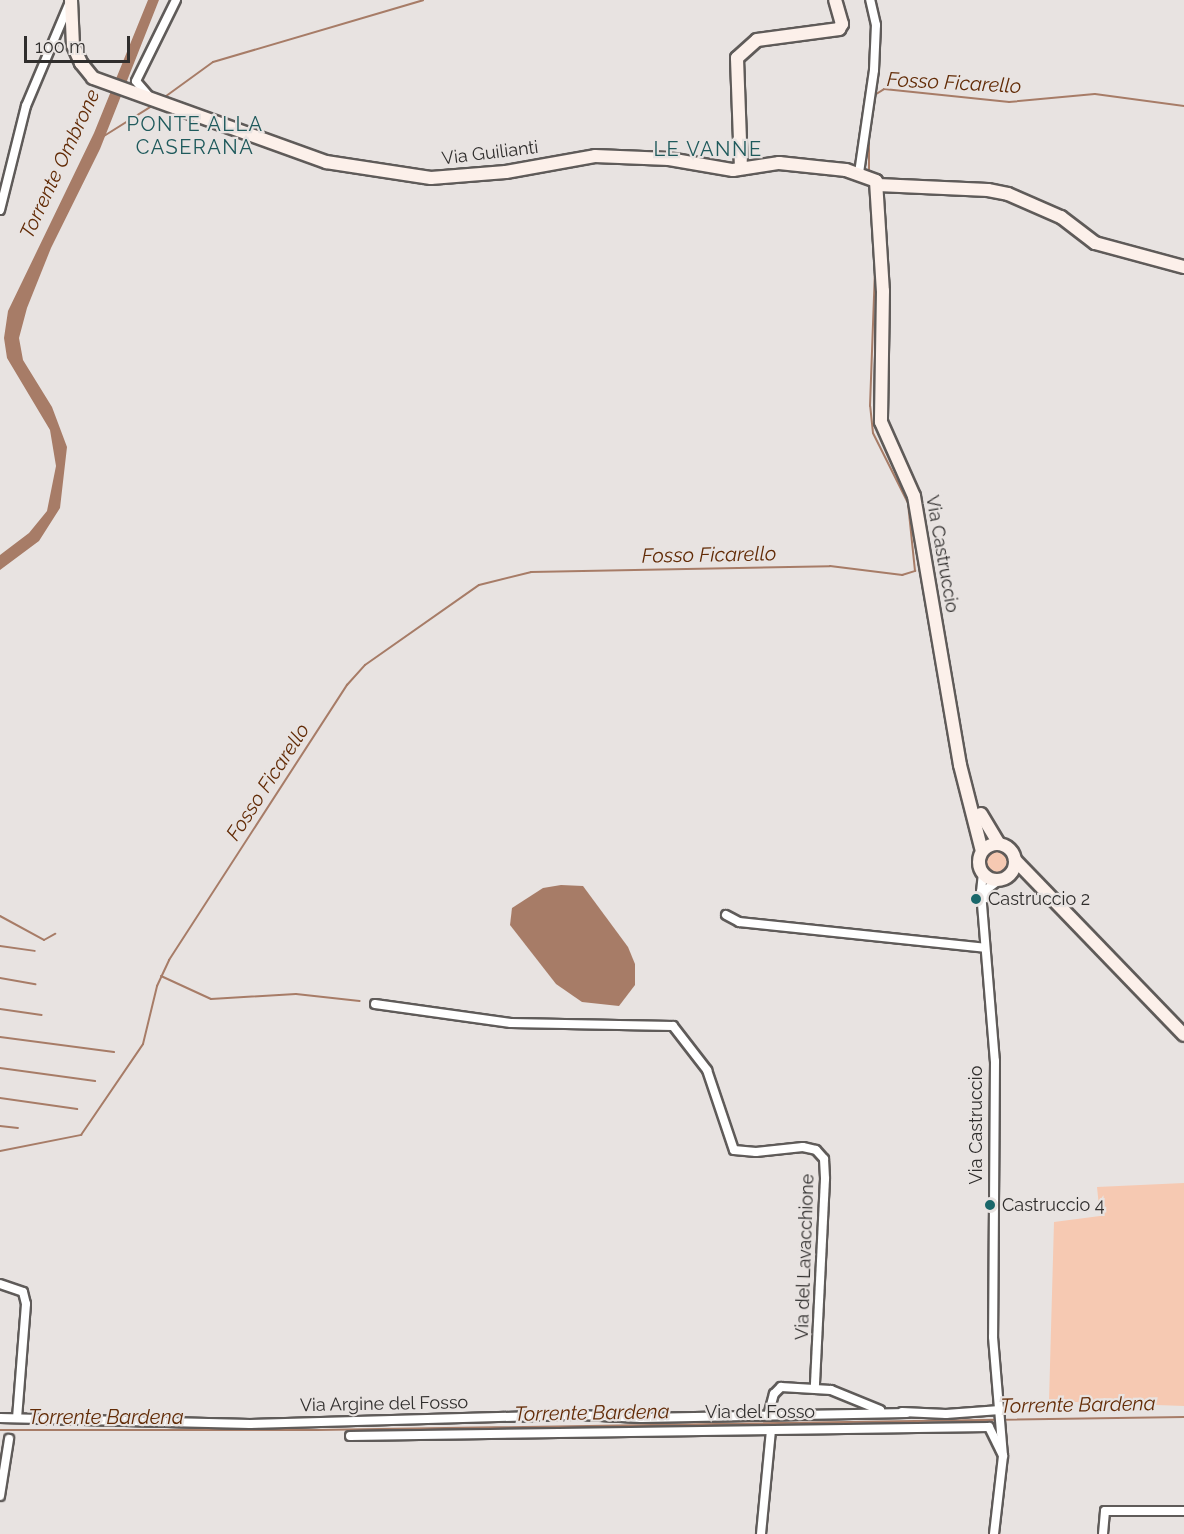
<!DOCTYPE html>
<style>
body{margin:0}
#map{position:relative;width:1184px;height:1534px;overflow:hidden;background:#e8e3e1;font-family:Raleway,sans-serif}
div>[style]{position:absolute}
.green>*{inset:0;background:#f6c9b2}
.round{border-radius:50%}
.water>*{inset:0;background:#a77c67}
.stream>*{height:2px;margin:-1px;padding:0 1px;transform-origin:1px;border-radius:1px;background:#a77c67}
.roads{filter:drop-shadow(2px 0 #5f5b59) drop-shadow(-2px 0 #5f5b59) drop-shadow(0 2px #5f5b59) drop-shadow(0 -2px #5f5b59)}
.street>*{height:8px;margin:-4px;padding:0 4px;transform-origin:4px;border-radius:4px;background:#fff}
.secondary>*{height:12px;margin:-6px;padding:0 6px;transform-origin:6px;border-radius:6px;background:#fcf0ea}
.secondary>.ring{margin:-6px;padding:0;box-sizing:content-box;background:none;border:12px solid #fcf0ea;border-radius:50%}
.dots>*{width:16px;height:16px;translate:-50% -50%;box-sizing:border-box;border:3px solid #e8e3e1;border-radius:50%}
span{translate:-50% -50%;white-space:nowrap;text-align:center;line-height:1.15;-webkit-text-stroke:4.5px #e8e3e1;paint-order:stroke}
.street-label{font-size:18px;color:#302e2d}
.poi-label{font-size:18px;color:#302e2d}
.left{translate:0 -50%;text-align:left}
.water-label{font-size:20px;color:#622b06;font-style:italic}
.neighbourhood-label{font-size:20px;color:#1f5a5c;letter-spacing:1.5px}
.scale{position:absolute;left:24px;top:36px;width:106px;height:27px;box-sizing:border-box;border:3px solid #302e2d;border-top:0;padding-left:8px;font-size:18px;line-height:21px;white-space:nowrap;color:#302e2d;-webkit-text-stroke:4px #e8e3e1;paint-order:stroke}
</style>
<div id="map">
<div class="green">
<i class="round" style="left:984px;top:848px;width:26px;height:26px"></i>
<i style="clip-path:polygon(1184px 1183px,1184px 1406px,1049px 1401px,1054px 1222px,1100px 1216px,1097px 1187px)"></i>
</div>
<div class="water">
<i style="clip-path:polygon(148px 0,159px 0,100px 149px,51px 248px,27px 308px,19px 338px,23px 360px,52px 407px,67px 447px,60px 508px,39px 541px,0 570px,0 555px,29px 533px,47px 511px,56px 466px,50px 430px,7px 358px,4px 338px,8px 311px,94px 133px)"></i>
<i style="clip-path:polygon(561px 885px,583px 886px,628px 947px,635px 964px,635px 985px,619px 1006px,582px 1002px,556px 984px,510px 925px,512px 908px,543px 888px)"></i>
</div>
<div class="stream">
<i style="left:873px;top:96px;width:13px;rotate:-32deg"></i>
<i style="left:884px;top:89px;width:126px;rotate:5.9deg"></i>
<i style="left:1009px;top:102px;width:86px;rotate:-5.3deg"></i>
<i style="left:1095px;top:94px;width:90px;rotate:7.7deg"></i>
<i style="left:162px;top:99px;width:63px;rotate:-36deg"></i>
<i style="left:213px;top:62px;width:219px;rotate:-16.4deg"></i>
<i style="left:104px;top:136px;width:60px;rotate:-32.1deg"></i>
<i style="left:869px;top:173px;width:45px;rotate:-90deg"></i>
<i style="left:0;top:916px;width:50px;rotate:28.6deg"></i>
<i style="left:44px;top:940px;width:13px;rotate:-29deg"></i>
<i style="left:0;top:946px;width:35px;rotate:8deg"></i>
<i style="left:161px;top:976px;width:55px;rotate:24.7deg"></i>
<i style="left:211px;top:999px;width:85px;rotate:-3.4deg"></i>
<i style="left:296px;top:994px;width:64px;rotate:6.2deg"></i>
<i style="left:0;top:978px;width:36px;rotate:10deg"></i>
<i style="left:0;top:1009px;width:42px;rotate:8.1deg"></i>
<i style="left:0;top:1037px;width:115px;rotate:7.5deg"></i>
<i style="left:0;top:1068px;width:96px;rotate:7.8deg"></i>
<i style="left:0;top:1098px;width:78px;rotate:8.1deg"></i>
<i style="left:0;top:1126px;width:18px;rotate:6deg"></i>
<i style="left:0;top:1151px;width:83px;rotate:-11.2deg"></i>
<i style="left:81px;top:1135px;width:110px;rotate:-55.7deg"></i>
<i style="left:143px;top:1044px;width:60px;rotate:-76.4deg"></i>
<i style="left:157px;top:986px;width:29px;rotate:-65deg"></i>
<i style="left:169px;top:960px;width:328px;rotate:-57.1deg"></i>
<i style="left:347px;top:685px;width:27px;rotate:-48deg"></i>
<i style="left:365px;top:665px;width:139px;rotate:-35.1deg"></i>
<i style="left:479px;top:585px;width:54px;rotate:-14deg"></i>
<i style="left:531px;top:572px;width:299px;rotate:-1.1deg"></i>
<i style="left:830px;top:566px;width:73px;rotate:7.1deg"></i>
<i style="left:902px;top:575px;width:14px;rotate:-17deg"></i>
<i style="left:915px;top:571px;width:68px;rotate:-95.9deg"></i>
<i style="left:908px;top:503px;width:78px;rotate:-116.6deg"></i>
<i style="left:873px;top:433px;width:27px;rotate:-96deg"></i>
<i style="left:870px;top:406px;width:134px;rotate:-87.9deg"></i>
<i style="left:875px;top:272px;width:87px;rotate:-93.3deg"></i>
<i style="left:0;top:1430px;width:317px"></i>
<i style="left:317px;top:1430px;width:867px;rotate:-0.86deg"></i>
</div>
<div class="roads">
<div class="street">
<i style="left:148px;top:95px;width:18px;rotate:-131deg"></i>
<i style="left:136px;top:81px;width:90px;rotate:-63.7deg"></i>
<i style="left:859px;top:173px;width:104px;rotate:-81.7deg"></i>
<i style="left:874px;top:70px;width:45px;rotate:-87.5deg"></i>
<i style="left:876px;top:25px;width:26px;rotate:-103deg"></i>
<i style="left:0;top:210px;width:107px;rotate:-76deg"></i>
<i style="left:26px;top:106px;width:111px;rotate:-67.1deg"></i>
<i style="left:983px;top:873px;width:19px;rotate:96deg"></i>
<i style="left:981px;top:892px;width:170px;rotate:85.3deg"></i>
<i style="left:995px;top:1061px;width:276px;rotate:90.4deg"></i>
<i style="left:993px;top:1337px;width:119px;rotate:85.2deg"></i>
<i style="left:1003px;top:1456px;width:79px;rotate:96.6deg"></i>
<i style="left:984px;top:899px;width:10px;rotate:-73deg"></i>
<i style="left:987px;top:889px;width:15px;rotate:-37deg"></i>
<i style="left:726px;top:915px;width:15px;rotate:28deg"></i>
<i style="left:739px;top:922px;width:247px;rotate:6deg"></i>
<i style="left:375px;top:1004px;width:137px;rotate:8deg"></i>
<i style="left:511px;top:1023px;width:162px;rotate:1.1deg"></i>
<i style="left:673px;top:1026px;width:56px;rotate:52.3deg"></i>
<i style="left:707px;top:1070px;width:84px;rotate:71.4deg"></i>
<i style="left:734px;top:1150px;width:22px;rotate:5deg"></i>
<i style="left:756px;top:1152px;width:47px;rotate:-6.1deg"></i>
<i style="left:803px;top:1147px;width:13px;rotate:13deg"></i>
<i style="left:816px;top:1150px;width:12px;rotate:48deg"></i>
<i style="left:824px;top:1159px;width:20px;rotate:87deg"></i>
<i style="left:825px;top:1179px;width:208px;rotate:92.8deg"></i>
<i style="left:0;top:1284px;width:24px;rotate:19deg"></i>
<i style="left:23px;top:1292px;width:12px;rotate:76deg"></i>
<i style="left:26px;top:1304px;width:114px;rotate:94.5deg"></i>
<i style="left:902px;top:1412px;width:44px;rotate:2.6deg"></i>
<i style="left:946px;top:1414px;width:54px;rotate:-4.2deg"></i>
<i style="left:768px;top:1416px;width:23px;rotate:-75deg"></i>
<i style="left:774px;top:1394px;width:10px;rotate:-45deg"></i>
<i style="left:781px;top:1387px;width:50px;rotate:3.4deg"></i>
<i style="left:831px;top:1390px;width:53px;rotate:22.2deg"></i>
<i style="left:0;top:1418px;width:250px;rotate:1.4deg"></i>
<i style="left:250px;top:1424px;width:330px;rotate:-1.6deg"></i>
<i style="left:580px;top:1415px;width:61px;rotate:2.8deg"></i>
<i style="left:641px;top:1418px;width:266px;rotate:-1.1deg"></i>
<i style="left:350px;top:1436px;width:639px;rotate:-0.81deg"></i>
<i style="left:989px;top:1427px;width:32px;rotate:64deg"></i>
<i style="left:0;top:1496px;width:58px;rotate:-81deg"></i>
<i style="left:761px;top:1534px;width:103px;rotate:-84.5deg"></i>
<i style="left:1103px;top:1534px;width:23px;rotate:-85deg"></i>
<i style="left:1105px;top:1511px;width:79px"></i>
</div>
<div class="secondary">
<i style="left:71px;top:0;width:45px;rotate:87.5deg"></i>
<i style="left:73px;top:45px;width:20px;rotate:66deg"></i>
<i style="left:81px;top:63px;width:19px;rotate:51deg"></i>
<i style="left:93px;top:78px;width:248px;rotate:19.8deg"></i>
<i style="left:326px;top:162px;width:106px;rotate:8.7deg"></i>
<i style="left:431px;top:178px;width:75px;rotate:-4.6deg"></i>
<i style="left:506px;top:172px;width:90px;rotate:-10.2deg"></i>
<i style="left:595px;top:156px;width:74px;rotate:2.3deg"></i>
<i style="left:669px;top:159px;width:65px;rotate:9.8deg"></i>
<i style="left:733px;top:170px;width:47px;rotate:-8.7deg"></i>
<i style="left:779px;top:163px;width:67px;rotate:6deg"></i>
<i style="left:846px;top:170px;width:32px;rotate:20deg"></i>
<i style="left:876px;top:181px;width:110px;rotate:86.4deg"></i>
<i style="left:883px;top:291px;width:131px;rotate:90.9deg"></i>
<i style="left:881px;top:422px;width:81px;rotate:66deg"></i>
<i style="left:914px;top:496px;width:273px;rotate:80.3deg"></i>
<i style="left:960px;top:765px;width:89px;rotate:75.7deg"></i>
<i style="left:741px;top:168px;width:110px;rotate:-92.1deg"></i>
<i style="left:737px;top:58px;width:27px;rotate:-42deg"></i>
<i style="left:757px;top:40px;width:83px;rotate:-7.6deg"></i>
<i style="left:839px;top:29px;width:6px;rotate:-59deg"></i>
<i style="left:842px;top:24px;width:25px;rotate:-106deg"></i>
<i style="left:878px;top:185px;width:110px;rotate:2.6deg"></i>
<i style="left:988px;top:190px;width:20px;rotate:11deg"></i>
<i style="left:1008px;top:194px;width:58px;rotate:23.5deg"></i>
<i style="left:1061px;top:217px;width:43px;rotate:37.4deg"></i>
<i style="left:1095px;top:243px;width:92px;rotate:15.1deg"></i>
<i style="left:981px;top:814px;width:35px;rotate:59deg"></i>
<i class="ring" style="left:979px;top:844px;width:24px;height:24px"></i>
<i style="left:1015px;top:860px;width:243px;rotate:46deg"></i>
</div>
</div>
<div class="dots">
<i style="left:976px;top:899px;background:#19676a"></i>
<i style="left:990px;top:1205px;background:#19676a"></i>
</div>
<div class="street-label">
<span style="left:490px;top:153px;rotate:-7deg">Via Guilianti</span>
<span style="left:942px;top:554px;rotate:80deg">Via Castruccio</span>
<span style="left:976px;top:1125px;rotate:-90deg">Via Castruccio</span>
<span style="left:805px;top:1257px;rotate:-88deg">Via del Lavacchione</span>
<span style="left:384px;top:1404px;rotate:-1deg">Via Argine del Fosso</span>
<span style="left:760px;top:1412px">Via del Fosso</span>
</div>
<div class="poi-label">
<span class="left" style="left:988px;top:899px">Castruccio 2</span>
<span class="left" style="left:1002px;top:1205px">Castruccio 4</span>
</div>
<div class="water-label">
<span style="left:954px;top:83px;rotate:3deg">Fosso Ficarello</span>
<span style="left:60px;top:164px;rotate:-65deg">Torrente Ombrone</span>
<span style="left:709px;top:555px;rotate:-1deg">Fosso Ficarello</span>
<span style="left:268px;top:782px;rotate:-57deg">Fosso Ficarello</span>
<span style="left:1078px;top:1405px;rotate:-1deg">Torrente Bardena</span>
<span style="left:592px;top:1413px;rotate:-1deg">Torrente Bardena</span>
<span style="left:106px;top:1417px">Torrente Bardena</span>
</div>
<div class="neighbourhood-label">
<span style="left:195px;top:136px">PONTE ALLA<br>CASERANA</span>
<span style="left:708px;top:149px">LE VANNE</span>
</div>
<div class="scale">100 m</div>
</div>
